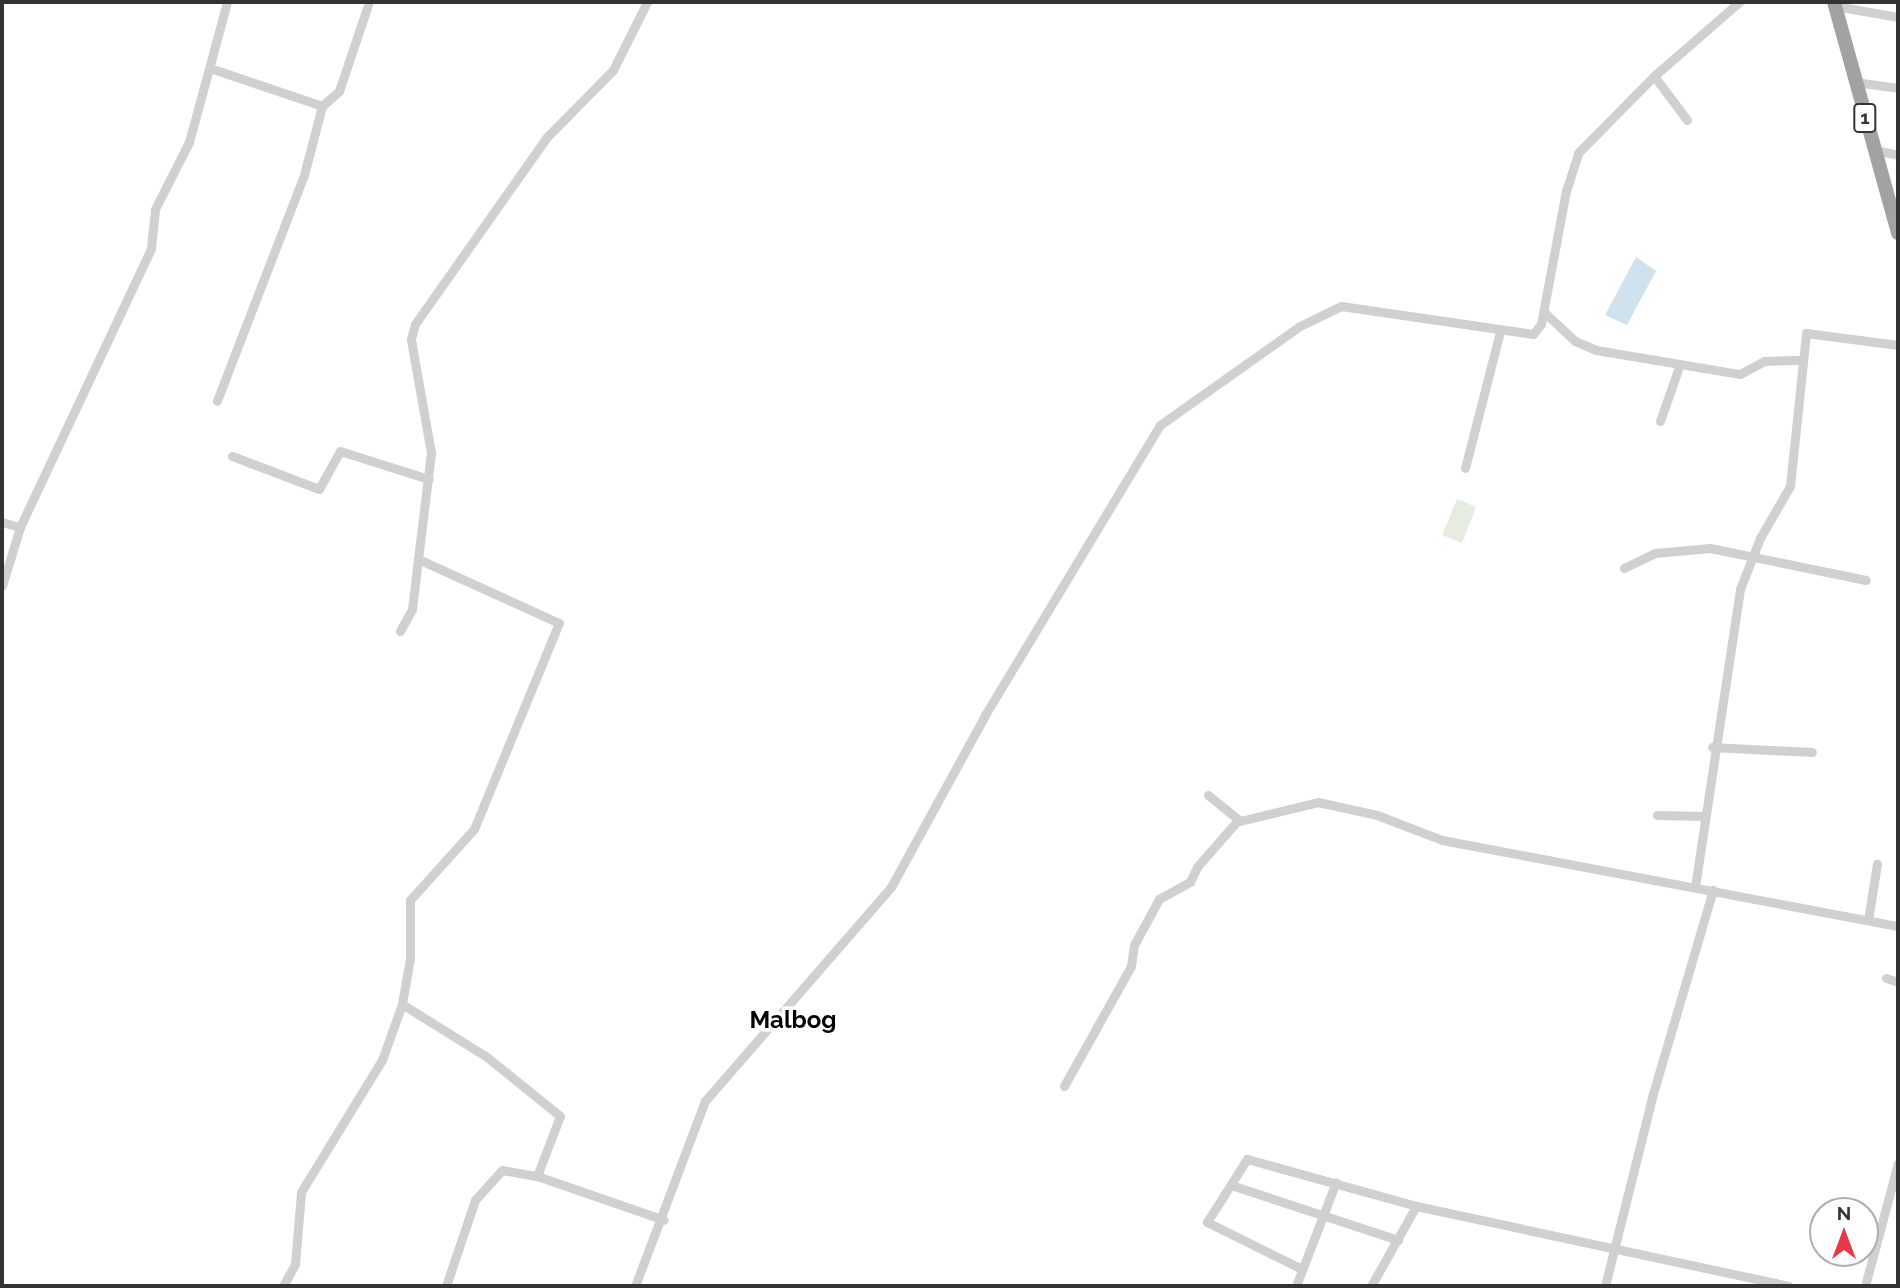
<!DOCTYPE html>
<style>
body{margin:0}
#map{position:relative;width:1900px;height:1288px;overflow:hidden;background:#fff;font-family:Raleway,sans-serif}
div>[style]{position:absolute}
.green>*{inset:0;background:#e6ecdf}
.water>*{inset:0;background:#cfe2ee}
.minor>*{height:9px;margin:-4.5px;padding:0 4.5px;transform-origin:4.5px;border-radius:4.5px;background:#d0d0d0}
.trunk>*{height:14px;margin:-7px;padding:0 7px;transform-origin:7px;border-radius:7px;background:#a2a2a2}
span{translate:-50% -50%;white-space:nowrap;text-align:center;line-height:1.15;-webkit-text-stroke:7px #fff;paint-order:stroke}
.shield-label span{padding:2px 5px;background:#fff;border:2px solid;border-radius:5px;-webkit-text-stroke-width:0}
.shield-label{font-size:19px;color:#333;font-weight:700}
.quarter-label{font-size:24px;color:#000;font-weight:700}
.frame{position:absolute;inset:0;border:4px solid #333;pointer-events:none}
.north{position:absolute;left:1809px;top:1197px;width:70px;height:70px;box-sizing:border-box;background:#fff;border:2px solid #adadad;border-radius:50%;rotate:0deg;font-size:19px;font-weight:700;line-height:28px;text-align:center;color:#333}
.north::after{content:'';display:block;margin:auto;width:24px;height:32px;background:#e63946;clip-path:polygon(50% 0,100% 100%,50% 72%,0 100%)}
</style>
<div id="map">
<div class="green">
<i style="clip-path:polygon(1457px 499px,1476px 507px,1462px 543px,1442px 535px)"></i>
</div>
<div class="water">
<i style="clip-path:polygon(1636px 257px,1656px 271px,1627px 325px,1605px 315px)"></i>
</div>
<div class="minor">
<i style="left:1835px;top:6px;width:64px;rotate:9.9deg"></i>
<i style="left:210px;top:68px;width:118px;rotate:18.7deg"></i>
<i style="left:322px;top:106px;width:71px;rotate:104.6deg"></i>
<i style="left:304px;top:175px;width:242px;rotate:111.1deg"></i>
<i style="left:1654px;top:76px;width:55px;rotate:53.1deg"></i>
<i style="left:1855px;top:82px;width:43px;rotate:7.9deg"></i>
<i style="left:322px;top:106px;width:23px;rotate:-41deg"></i>
<i style="left:339px;top:91px;width:94px;rotate:-71.4deg"></i>
<i style="left:1875px;top:150px;width:24px;rotate:12deg"></i>
<i style="left:1544px;top:312px;width:42px;rotate:43.1deg"></i>
<i style="left:1575px;top:341px;width:23px;rotate:23deg"></i>
<i style="left:1596px;top:350px;width:146px;rotate:9.5deg"></i>
<i style="left:1740px;top:374px;width:27px;rotate:-28deg"></i>
<i style="left:1764px;top:361px;width:37px;rotate:-2deg"></i>
<i style="left:1660px;top:421px;width:60px;rotate:-70.7deg"></i>
<i style="left:232px;top:456px;width:93px;rotate:20.8deg"></i>
<i style="left:319px;top:489px;width:43px;rotate:-61.1deg"></i>
<i style="left:340px;top:451px;width:93px;rotate:17.5deg"></i>
<i style="left:1465px;top:468px;width:140px;rotate:-75.6deg"></i>
<i style="left:2px;top:522px;width:19px;rotate:16deg"></i>
<i style="left:1624px;top:568px;width:34px;rotate:-26deg"></i>
<i style="left:1655px;top:553px;width:55px;rotate:-5.2deg"></i>
<i style="left:1710px;top:548px;width:159px;rotate:11.6deg"></i>
<i style="left:2px;top:586px;width:62px;rotate:-73deg"></i>
<i style="left:20px;top:527px;width:308px;rotate:-64.8deg"></i>
<i style="left:151px;top:248px;width:39px;rotate:-84deg"></i>
<i style="left:155px;top:209px;width:75px;rotate:-63.1deg"></i>
<i style="left:189px;top:142px;width:145px;rotate:-74.8deg"></i>
<i style="left:400px;top:631px;width:25px;rotate:-61deg"></i>
<i style="left:412px;top:609px;width:50px;rotate:-83.2deg"></i>
<i style="left:1712px;top:747px;width:100px;rotate:2.9deg"></i>
<i style="left:1208px;top:795px;width:41px;rotate:39.1deg"></i>
<i style="left:1240px;top:821px;width:80px;rotate:-13.7deg"></i>
<i style="left:1318px;top:802px;width:60px;rotate:12.4deg"></i>
<i style="left:1377px;top:815px;width:70px;rotate:21deg"></i>
<i style="left:1442px;top:840px;width:464px;rotate:10.7deg"></i>
<i style="left:1657px;top:815px;width:47px;rotate:1.2deg"></i>
<i style="left:1695px;top:887px;width:301px;rotate:-81.4deg"></i>
<i style="left:1740px;top:589px;width:55px;rotate:-68.6deg"></i>
<i style="left:1760px;top:538px;width:60px;rotate:-60deg"></i>
<i style="left:1790px;top:486px;width:154px;rotate:-84deg"></i>
<i style="left:1806px;top:333px;width:93px;rotate:7.4deg"></i>
<i style="left:1868px;top:920px;width:57px;rotate:-80.9deg"></i>
<i style="left:1886px;top:978px;width:13px;rotate:18deg"></i>
<i style="left:1064px;top:1086px;width:137px;rotate:-60.8deg"></i>
<i style="left:1131px;top:966px;width:21px;rotate:-82deg"></i>
<i style="left:1134px;top:945px;width:52px;rotate:-61.5deg"></i>
<i style="left:1159px;top:899px;width:35px;rotate:-29deg"></i>
<i style="left:1190px;top:882px;width:17px;rotate:-65deg"></i>
<i style="left:1197px;top:867px;width:62px;rotate:-48.9deg"></i>
<i style="left:537px;top:1176px;width:64px;rotate:-69deg"></i>
<i style="left:560px;top:1116px;width:94px;rotate:-141.1deg"></i>
<i style="left:487px;top:1057px;width:100px;rotate:-148.1deg"></i>
<i style="left:402px;top:1004px;width:47px;rotate:-80.1deg"></i>
<i style="left:410px;top:958px;width:58px;rotate:-90deg"></i>
<i style="left:410px;top:900px;width:96px;rotate:-48deg"></i>
<i style="left:474px;top:829px;width:223px;rotate:-67.6deg"></i>
<i style="left:559px;top:623px;width:155px;rotate:-155.6deg"></i>
<i style="left:418px;top:559px;width:107px;rotate:-83deg"></i>
<i style="left:431px;top:453px;width:116px;rotate:-100deg"></i>
<i style="left:411px;top:339px;width:16px;rotate:-75deg"></i>
<i style="left:415px;top:324px;width:228px;rotate:-54.8deg"></i>
<i style="left:546px;top:138px;width:95px;rotate:-45.4deg"></i>
<i style="left:613px;top:70px;width:76px;rotate:-63.4deg"></i>
<i style="left:1231px;top:1185px;width:176px;rotate:18.2deg"></i>
<i style="left:1302px;top:1269px;width:106px;rotate:-153.7deg"></i>
<i style="left:1207px;top:1222px;width:75px;rotate:-57.6deg"></i>
<i style="left:1247px;top:1159px;width:175px;rotate:15.5deg"></i>
<i style="left:1416px;top:1206px;width:381px;rotate:12.1deg"></i>
<i style="left:283px;top:1286px;width:25px;rotate:-61deg"></i>
<i style="left:295px;top:1264px;width:72px;rotate:-85.2deg"></i>
<i style="left:301px;top:1192px;width:155px;rotate:-58.5deg"></i>
<i style="left:382px;top:1060px;width:59px;rotate:-70.3deg"></i>
<i style="left:446px;top:1286px;width:91px;rotate:-71.4deg"></i>
<i style="left:475px;top:1200px;width:40px;rotate:-48deg"></i>
<i style="left:502px;top:1170px;width:36px;rotate:10deg"></i>
<i style="left:537px;top:1176px;width:134px;rotate:19.1deg"></i>
<i style="left:635px;top:1286px;width:198px;rotate:-69.3deg"></i>
<i style="left:705px;top:1101px;width:284px;rotate:-49deg"></i>
<i style="left:891px;top:887px;width:196px;rotate:-61.3deg"></i>
<i style="left:985px;top:715px;width:339px;rotate:-58.9deg"></i>
<i style="left:1160px;top:425px;width:171px;rotate:-35.3deg"></i>
<i style="left:1300px;top:326px;width:46px;rotate:-26deg"></i>
<i style="left:1341px;top:306px;width:194px;rotate:8.3deg"></i>
<i style="left:1533px;top:334px;width:13px;rotate:-51deg"></i>
<i style="left:1541px;top:324px;width:135px;rotate:-79.4deg"></i>
<i style="left:1566px;top:191px;width:40px;rotate:-72deg"></i>
<i style="left:1578px;top:153px;width:108px;rotate:-45.4deg"></i>
<i style="left:1654px;top:76px;width:113px;rotate:-41deg"></i>
<i style="left:1296px;top:1286px;width:111px;rotate:-69deg"></i>
<i style="left:1371px;top:1286px;width:92px;rotate:-60.6deg"></i>
<i style="left:1605px;top:1286px;width:195px;rotate:-76deg"></i>
<i style="left:1652px;top:1097px;width:216px;rotate:-73.6deg"></i>
<i style="left:1865px;top:1286px;width:127px;rotate:-75deg"></i>
</div>
<div class="trunk">
<i style="left:1834px;top:2px;width:240px;rotate:74.5deg"></i>
</div>
<div class="shield-label">
<span style="left:1865px;top:118px">1</span>
</div>
<div class="quarter-label">
<span style="left:793px;top:1020px">Malbog</span>
</div>
<div class="frame"></div>
<div class="north">N</div>
</div>
